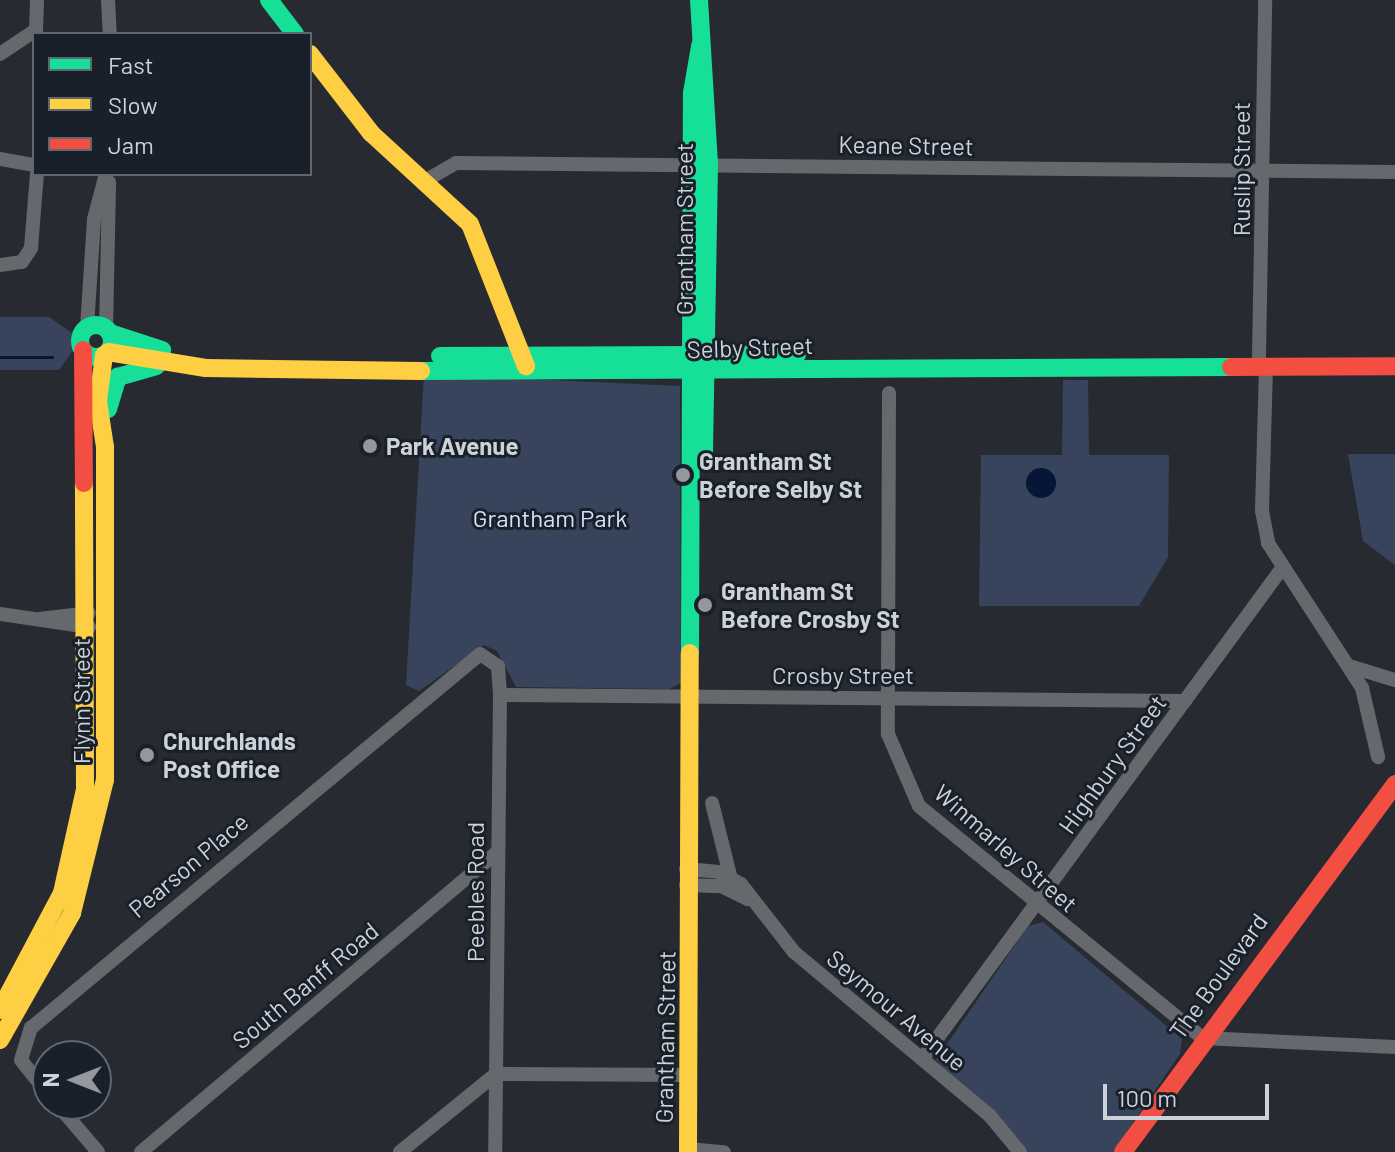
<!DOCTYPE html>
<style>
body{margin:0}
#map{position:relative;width:1395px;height:1152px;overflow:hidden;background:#272a31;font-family:Barlow,sans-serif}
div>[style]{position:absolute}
.green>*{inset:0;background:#37445b}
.water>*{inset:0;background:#061636}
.round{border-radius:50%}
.stream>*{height:3px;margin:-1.5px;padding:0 1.5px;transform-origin:1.5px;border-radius:1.5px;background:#061636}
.street>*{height:14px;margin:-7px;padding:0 7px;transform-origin:7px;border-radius:7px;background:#65686c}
.fast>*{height:18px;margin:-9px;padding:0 9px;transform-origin:9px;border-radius:9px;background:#16e098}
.fast>.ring{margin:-9px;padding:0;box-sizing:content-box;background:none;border:18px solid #16e098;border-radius:50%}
.slow>*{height:18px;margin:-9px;padding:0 9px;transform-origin:9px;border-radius:9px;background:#ffcf43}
.jam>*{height:18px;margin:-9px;padding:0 9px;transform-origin:9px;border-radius:9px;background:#f24e42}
.dots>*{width:22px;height:22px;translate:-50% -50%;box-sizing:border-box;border:4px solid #19202a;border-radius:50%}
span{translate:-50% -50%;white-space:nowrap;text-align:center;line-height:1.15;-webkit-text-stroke:6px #19202a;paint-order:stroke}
.street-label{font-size:24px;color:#cdd2d9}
.poi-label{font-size:24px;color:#cdd2d9;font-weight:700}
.left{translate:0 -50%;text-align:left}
.park-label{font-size:24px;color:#d2e2fd}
.legend{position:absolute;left:32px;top:32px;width:280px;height:144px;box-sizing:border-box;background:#19202a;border:2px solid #616770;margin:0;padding:10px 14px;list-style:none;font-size:24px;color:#cdd2d9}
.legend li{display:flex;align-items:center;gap:16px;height:40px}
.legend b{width:40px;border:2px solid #616770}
.north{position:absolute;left:32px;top:1040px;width:80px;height:80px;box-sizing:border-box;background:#19202a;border:2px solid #616770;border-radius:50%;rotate:270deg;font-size:22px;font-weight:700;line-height:32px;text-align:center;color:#cdd2d9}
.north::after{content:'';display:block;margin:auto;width:28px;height:36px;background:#93979e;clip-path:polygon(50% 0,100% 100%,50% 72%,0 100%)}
.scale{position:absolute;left:1103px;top:1084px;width:166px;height:36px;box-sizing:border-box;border:4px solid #cdd2d9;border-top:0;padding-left:10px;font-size:24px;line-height:28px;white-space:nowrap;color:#cdd2d9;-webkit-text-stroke:6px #19202a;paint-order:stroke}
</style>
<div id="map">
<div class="green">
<i style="clip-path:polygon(0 317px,49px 317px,81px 339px,59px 370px,0 370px)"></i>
<i style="clip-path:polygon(424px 374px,680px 386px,681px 683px,669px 689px,516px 687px,497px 651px,484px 645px,419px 691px,406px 685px)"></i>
<i style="clip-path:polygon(1063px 380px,1088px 380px,1089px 455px,1169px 455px,1168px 557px,1139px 606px,979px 606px,981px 455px,1062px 455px)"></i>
<i style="clip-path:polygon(1348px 454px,1395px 454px,1395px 565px,1363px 541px)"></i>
<i style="clip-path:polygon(1043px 922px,1182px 1039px,1180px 1054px,1113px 1152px,1028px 1152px,936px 1060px,1028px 926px)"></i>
</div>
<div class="water">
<i class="round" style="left:1026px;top:468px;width:30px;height:30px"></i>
</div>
<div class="stream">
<i style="left:0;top:357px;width:52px"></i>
</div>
<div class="street">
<i style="left:108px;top:0;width:34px;rotate:87deg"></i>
<i style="left:0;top:54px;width:43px;rotate:-33.7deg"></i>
<i style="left:36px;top:30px;width:30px;rotate:-88deg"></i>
<i style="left:0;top:159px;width:35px;rotate:10deg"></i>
<i style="left:423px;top:182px;width:38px;rotate:-30deg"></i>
<i style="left:456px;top:163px;width:939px;rotate:0.55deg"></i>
<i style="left:0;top:265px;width:22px;rotate:-8deg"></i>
<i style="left:22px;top:262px;width:17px;rotate:-57deg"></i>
<i style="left:31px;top:248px;width:74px;rotate:-85.4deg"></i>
<i style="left:87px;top:328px;width:109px;rotate:-86.3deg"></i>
<i style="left:94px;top:219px;width:47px;rotate:-75.1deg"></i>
<i style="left:106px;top:329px;width:147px;rotate:-88.8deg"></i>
<i style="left:1259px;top:357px;width:357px;rotate:-89deg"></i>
<i style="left:1266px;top:367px;width:144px;rotate:91.6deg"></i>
<i style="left:1262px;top:511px;width:33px;rotate:79deg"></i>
<i style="left:1268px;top:543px;width:173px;rotate:57deg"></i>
<i style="left:1362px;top:688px;width:71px;rotate:76.9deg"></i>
<i style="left:889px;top:393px;width:341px;rotate:90.2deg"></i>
<i style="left:888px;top:734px;width:78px;rotate:66.7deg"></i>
<i style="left:919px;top:806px;width:366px;rotate:39.3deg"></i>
<i style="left:1202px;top:1038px;width:193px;rotate:2.7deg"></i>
<i style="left:0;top:614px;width:90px;rotate:8.3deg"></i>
<i style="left:39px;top:619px;width:50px;rotate:-6.8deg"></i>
<i style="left:1349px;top:666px;width:48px;rotate:16.9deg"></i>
<i style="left:500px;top:695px;width:685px;rotate:0.5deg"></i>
<i style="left:712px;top:803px;width:74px;rotate:76deg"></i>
<i style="left:686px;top:869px;width:33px;rotate:5deg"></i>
<i style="left:719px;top:872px;width:25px;rotate:29deg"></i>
<i style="left:741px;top:884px;width:86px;rotate:52.1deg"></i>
<i style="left:794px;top:952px;width:256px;rotate:39.9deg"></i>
<i style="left:990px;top:1116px;width:47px;rotate:50.2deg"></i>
<i style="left:686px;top:885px;width:35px;rotate:2deg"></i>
<i style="left:721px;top:886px;width:30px;rotate:26deg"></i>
<i style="left:922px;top:1059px;width:605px;rotate:-53.74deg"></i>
<i style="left:48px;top:1094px;width:43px;rotate:-128.5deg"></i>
<i style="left:21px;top:1060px;width:34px;rotate:-73deg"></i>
<i style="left:31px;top:1028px;width:584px;rotate:-39.79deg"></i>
<i style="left:480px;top:654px;width:22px;rotate:34deg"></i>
<i style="left:498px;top:666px;width:29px;rotate:86deg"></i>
<i style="left:500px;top:695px;width:457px;rotate:90.6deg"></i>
<i style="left:57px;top:1104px;width:63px;rotate:49.5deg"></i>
<i style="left:688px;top:1149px;width:36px;rotate:5deg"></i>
<i style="left:141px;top:1152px;width:466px;rotate:-40.1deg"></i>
<i style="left:400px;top:1152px;width:124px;rotate:-39.1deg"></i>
<i style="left:496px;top:1074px;width:193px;rotate:0.3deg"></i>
</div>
<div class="fast">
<i style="left:269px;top:0;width:43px;rotate:52.6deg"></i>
<i style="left:699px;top:0;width:165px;rotate:86.5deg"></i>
<i style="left:709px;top:165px;width:295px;rotate:91deg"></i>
<i class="ring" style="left:80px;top:325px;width:14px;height:14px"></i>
<i style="left:110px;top:333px;width:55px;rotate:18.1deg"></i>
<i style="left:440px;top:356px;width:357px;rotate:-0.2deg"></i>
<i style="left:421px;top:371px;width:810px;rotate:-0.28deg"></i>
<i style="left:108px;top:409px;width:34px;rotate:-73deg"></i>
<i style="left:118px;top:377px;width:40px;rotate:-16deg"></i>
<i style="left:690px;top:653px;width:560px;rotate:-89.8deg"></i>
<i style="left:692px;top:93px;width:48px;rotate:-80.3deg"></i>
</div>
<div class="slow">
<i style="left:310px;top:54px;width:100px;rotate:52.3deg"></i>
<i style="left:371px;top:133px;width:134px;rotate:42.6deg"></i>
<i style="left:470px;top:224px;width:153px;rotate:68.5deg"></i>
<i style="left:108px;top:352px;width:99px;rotate:9.3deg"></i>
<i style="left:206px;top:368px;width:215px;rotate:0.8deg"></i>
<i style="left:0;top:1010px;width:132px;rotate:-62.1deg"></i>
<i style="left:62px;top:893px;width:107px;rotate:-77.5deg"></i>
<i style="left:85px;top:789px;width:306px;rotate:-90.2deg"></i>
<i style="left:0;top:1040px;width:146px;rotate:-60.4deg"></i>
<i style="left:72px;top:913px;width:137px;rotate:-76.1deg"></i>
<i style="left:105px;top:780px;width:333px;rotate:-90deg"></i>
<i style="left:105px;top:447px;width:47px;rotate:-98.7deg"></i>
<i style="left:98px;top:401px;width:46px;rotate:-82.6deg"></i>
<i style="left:688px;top:1152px;width:499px;rotate:-89.8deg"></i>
</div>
<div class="jam">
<i style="left:83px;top:350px;width:133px;rotate:89.6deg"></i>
<i style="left:1231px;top:367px;width:164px;rotate:-0.3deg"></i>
<i style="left:1123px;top:1152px;width:458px;rotate:-53.5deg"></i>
</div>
<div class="dots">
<i style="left:370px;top:446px;background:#93979e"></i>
<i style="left:683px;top:475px;background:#93979e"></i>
<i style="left:705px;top:605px;background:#93979e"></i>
<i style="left:147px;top:755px;background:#93979e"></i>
</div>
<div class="street-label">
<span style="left:906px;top:145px;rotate:1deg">Keane Street</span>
<span style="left:1241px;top:169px;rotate:-90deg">Ruslip Street</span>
<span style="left:684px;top:229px;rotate:-90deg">Grantham Street</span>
<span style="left:750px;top:347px;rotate:-2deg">Selby Street</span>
<span style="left:843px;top:675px">Crosby Street</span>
<span style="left:81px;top:701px;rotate:-90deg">Flynn Street</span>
<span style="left:1112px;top:764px;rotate:-54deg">Highbury Street</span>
<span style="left:1006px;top:848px;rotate:41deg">Winmarley Street</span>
<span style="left:188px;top:865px;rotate:-40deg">Pearson Place</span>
<span style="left:475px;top:892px;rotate:-90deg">Peebles Road</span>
<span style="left:1218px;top:976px;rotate:-54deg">The Boulevard</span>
<span style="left:305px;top:985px;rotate:-40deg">South Banff Road</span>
<span style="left:897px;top:1010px;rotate:40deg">Seymour Avenue</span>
<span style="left:665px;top:1037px;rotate:-89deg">Grantham Street</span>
</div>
<div class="poi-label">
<span class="left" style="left:386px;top:446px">Park Avenue</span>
<span class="left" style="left:699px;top:475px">Grantham St<br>Before Selby St</span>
<span class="left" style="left:721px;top:605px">Grantham St<br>Before Crosby St</span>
<span class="left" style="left:163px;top:755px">Churchlands<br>Post Office</span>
</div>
<div class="park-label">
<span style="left:550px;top:518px">Grantham Park</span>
</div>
<ul class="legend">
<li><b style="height:10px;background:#16e098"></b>Fast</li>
<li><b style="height:10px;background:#ffcf43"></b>Slow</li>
<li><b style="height:10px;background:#f24e42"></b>Jam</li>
</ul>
<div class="north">N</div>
<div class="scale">100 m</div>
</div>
